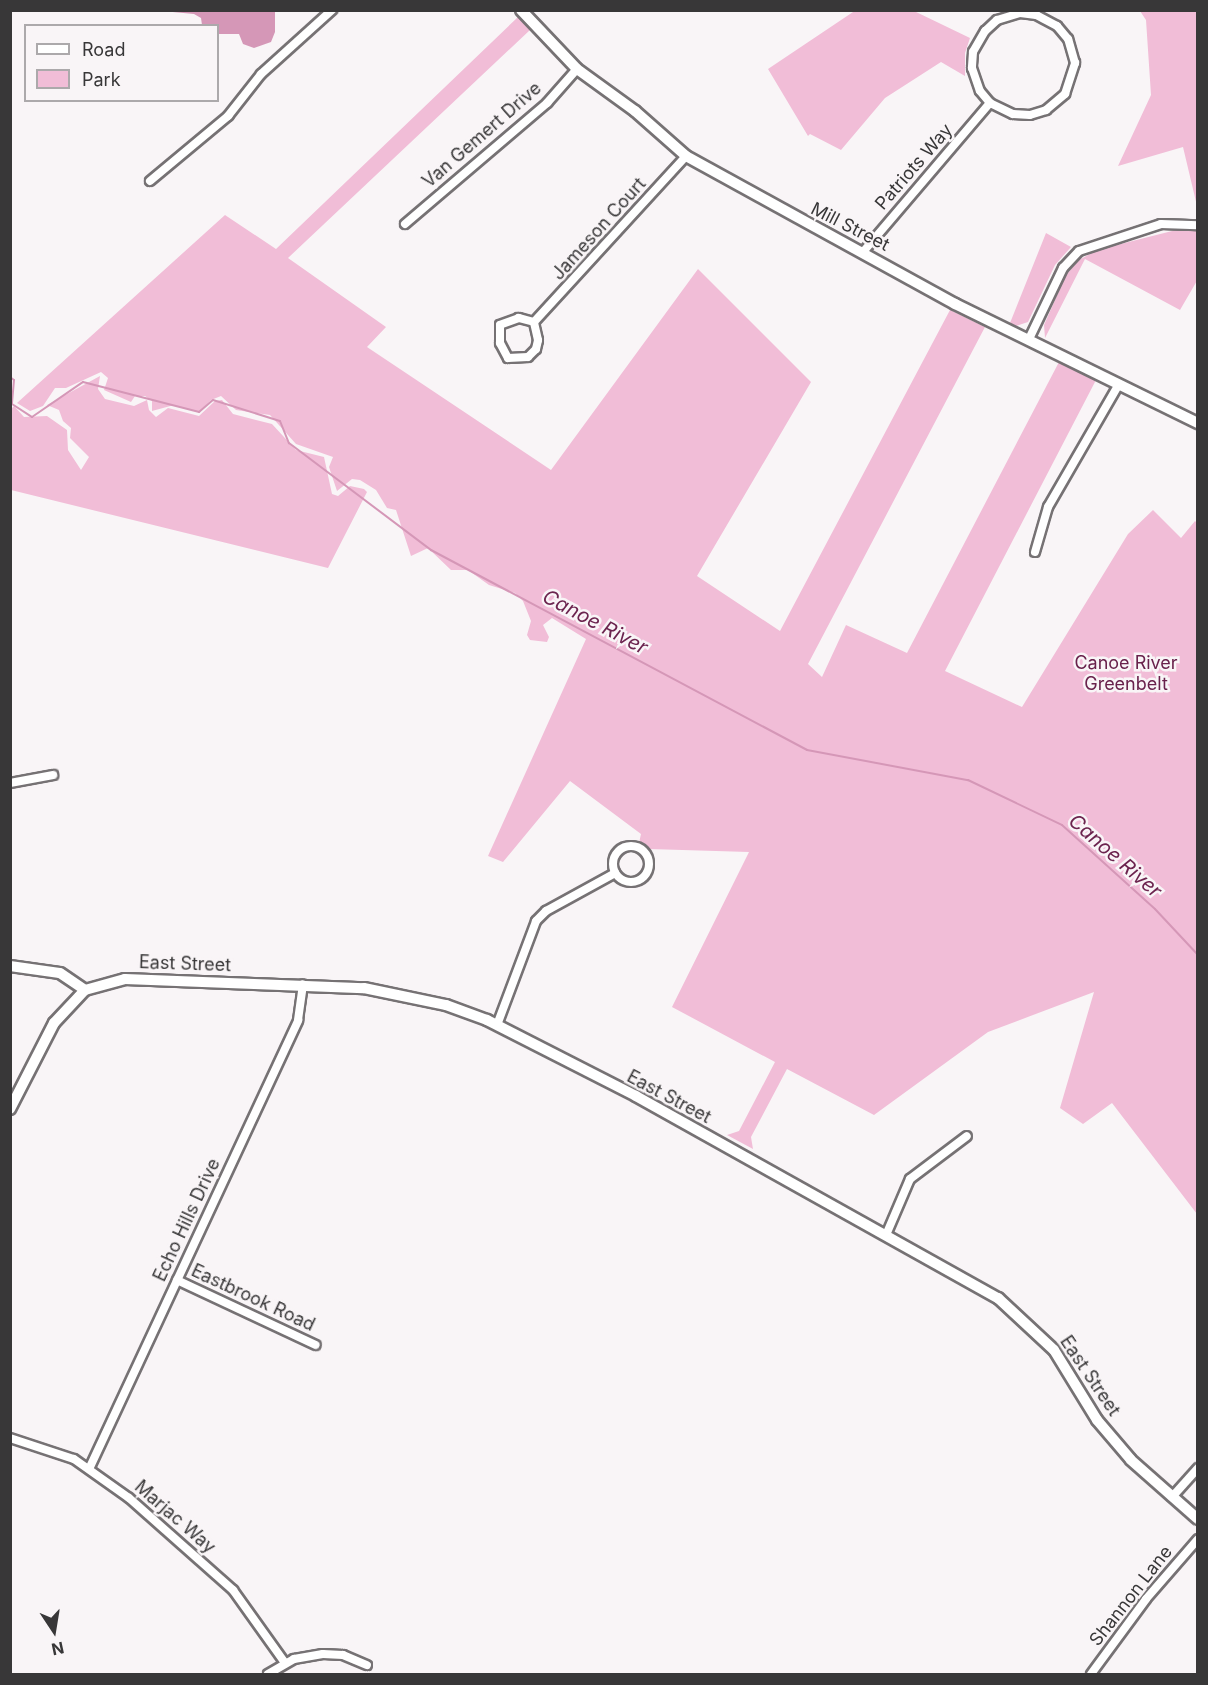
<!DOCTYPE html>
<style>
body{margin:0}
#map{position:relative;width:1208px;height:1685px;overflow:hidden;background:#f9f5f7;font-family:Inter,sans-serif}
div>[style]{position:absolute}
.green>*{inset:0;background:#f1bdd7}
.water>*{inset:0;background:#d597b7}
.stream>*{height:2px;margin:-1px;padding:0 1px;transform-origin:1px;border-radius:1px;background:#d597b7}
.roads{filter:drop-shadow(2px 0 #767274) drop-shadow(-2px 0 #767274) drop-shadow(0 2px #767274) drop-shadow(0 -2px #767274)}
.minor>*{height:8px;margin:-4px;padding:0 4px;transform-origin:4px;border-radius:4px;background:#fff}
.minor>.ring{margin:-4px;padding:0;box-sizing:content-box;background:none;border:8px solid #fff;border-radius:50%}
.tertiary>*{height:10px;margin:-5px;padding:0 5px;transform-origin:5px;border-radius:5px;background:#fff}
span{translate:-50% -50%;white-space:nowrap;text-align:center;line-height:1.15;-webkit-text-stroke:5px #f9f5f7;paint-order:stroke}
.street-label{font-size:18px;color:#383738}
.park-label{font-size:18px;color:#69214c}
.water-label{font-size:20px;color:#6c244f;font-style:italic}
.frame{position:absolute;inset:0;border:12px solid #383738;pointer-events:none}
.legend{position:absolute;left:24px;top:24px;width:195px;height:78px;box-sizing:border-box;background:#f9f5f7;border:2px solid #aca9ab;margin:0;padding:8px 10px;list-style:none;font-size:18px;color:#383738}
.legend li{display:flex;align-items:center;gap:12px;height:30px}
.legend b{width:30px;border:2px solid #aca9ab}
.north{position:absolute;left:24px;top:1601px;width:60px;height:60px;-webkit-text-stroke:4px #f9f5f7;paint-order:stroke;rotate:168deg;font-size:16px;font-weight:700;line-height:24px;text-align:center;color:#383738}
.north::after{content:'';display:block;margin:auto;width:21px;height:27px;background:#383738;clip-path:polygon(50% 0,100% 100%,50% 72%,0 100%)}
</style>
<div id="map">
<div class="green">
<i style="clip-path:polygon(856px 10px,914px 11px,970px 38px,965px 53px,965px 76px,941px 62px,885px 98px,841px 150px,810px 134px,808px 136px,768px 69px)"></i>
<i style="clip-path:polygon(1140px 11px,1197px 11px,1197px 206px,1183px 147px,1118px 166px,1151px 95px,1146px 20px)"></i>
<i style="clip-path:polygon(518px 17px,530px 30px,288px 258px,386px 327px,367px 347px,551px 470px,698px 269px,811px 382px,697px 576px,780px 631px,950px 310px,985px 327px,808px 664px,822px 677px,846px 625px,907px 653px,1059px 362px,1096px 380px,945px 671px,1022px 707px,1128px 534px,1153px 510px,1181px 538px,1195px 521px,1197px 523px,1197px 1214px,1112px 1103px,1083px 1124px,1060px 1108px,1094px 992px,988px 1032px,874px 1115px,787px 1069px,751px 1137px,753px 1149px,727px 1135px,739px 1131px,775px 1062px,672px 1007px,749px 852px,649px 849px,639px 843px,641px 834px,570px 781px,503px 862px,488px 856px,586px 639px,552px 618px,543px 625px,549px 637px,547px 642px,530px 640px,527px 635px,531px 621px,523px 601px,515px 593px,489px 585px,468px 570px,451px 570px,428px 548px,411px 556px,396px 510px,387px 508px,376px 490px,360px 480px,352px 479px,337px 491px,329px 467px,333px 457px,296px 444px,270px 415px,236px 410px,221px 396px,211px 400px,199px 412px,174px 405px,152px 411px,152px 401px,145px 396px,135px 396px,131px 402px,104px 390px,108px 378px,101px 372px,66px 388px,55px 388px,43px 406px,30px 411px,17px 403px,225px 215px,276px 249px)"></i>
<i style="clip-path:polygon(1180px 229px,1197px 231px,1198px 279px,1180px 310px,1085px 259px,1045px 338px,1044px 325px,1066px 275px,1079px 260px,1097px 250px)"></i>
<i style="clip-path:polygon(1046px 233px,1071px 247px,1055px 265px,1028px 322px,1016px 326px,1010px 323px)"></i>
<i style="clip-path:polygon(100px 376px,98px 389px,105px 399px,134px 406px,147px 400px,149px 410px,156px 417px,168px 408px,199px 416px,215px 401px,222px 400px,233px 414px,272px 424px,296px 450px,324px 457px,332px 494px,338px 496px,350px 486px,364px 489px,367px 492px,328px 568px,11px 490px,11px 409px,14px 406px,24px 417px,47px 416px,67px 430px,68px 450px,81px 470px,89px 457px,70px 438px,71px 428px,63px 421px,59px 410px,47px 405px)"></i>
</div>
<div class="water">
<i style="clip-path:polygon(162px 11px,275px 11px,275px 32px,271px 42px,254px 48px,243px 44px,239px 34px,218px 34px,218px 26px,202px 25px,201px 18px,194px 14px)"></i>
</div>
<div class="stream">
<i style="left:10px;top:377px;width:5px;rotate:37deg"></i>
<i style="left:14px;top:380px;width:24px;rotate:95deg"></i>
<i style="left:12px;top:404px;width:24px;rotate:33deg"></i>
<i style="left:32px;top:417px;width:62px;rotate:-34.5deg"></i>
<i style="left:83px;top:382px;width:120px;rotate:14.5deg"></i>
<i style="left:199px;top:412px;width:18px;rotate:-41deg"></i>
<i style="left:213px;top:400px;width:70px;rotate:17.4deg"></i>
<i style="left:280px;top:421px;width:24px;rotate:68deg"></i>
<i style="left:289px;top:443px;width:178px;rotate:37deg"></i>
<i style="left:431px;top:550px;width:426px;rotate:28deg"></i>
<i style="left:807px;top:750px;width:164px;rotate:10.6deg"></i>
<i style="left:968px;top:780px;width:104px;rotate:25.6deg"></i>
<i style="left:1062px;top:825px;width:125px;rotate:42.1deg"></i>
<i style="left:1155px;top:909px;width:63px;rotate:46.9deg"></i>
</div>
<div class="roads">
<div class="minor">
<i style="left:150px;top:181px;width:102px;rotate:-39.8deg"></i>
<i style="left:228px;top:116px;width:53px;rotate:-51.8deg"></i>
<i style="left:261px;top:74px;width:96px;rotate:-42deg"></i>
<i style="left:405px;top:224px;width:187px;rotate:-40.4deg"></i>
<i style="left:547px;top:103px;width:45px;rotate:-48.6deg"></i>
<i style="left:863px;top:252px;width:196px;rotate:-49.6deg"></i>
<i style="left:990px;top:103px;width:25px;rotate:26deg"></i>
<i style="left:1013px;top:114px;width:17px;rotate:3deg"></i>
<i style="left:1030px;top:115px;width:17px;rotate:-17deg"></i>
<i style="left:1046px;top:110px;width:25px;rotate:-40deg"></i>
<i style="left:1065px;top:94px;width:33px;rotate:-72deg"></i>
<i style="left:1075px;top:63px;width:25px;rotate:-106deg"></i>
<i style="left:1068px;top:39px;width:17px;rotate:-130deg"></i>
<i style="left:1057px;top:26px;width:24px;rotate:-152deg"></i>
<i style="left:1036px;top:15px;width:16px;rotate:-173deg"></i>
<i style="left:1020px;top:13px;width:24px;rotate:163deg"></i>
<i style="left:997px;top:20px;width:16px;rotate:137deg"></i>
<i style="left:985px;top:31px;width:24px;rotate:120deg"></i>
<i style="left:973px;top:52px;width:16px;rotate:94deg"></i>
<i style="left:972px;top:68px;width:24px;rotate:71deg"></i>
<i style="left:980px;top:91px;width:16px;rotate:50deg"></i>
<i style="left:534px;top:322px;width:16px;rotate:-165deg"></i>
<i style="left:519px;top:318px;width:20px;rotate:160deg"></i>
<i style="left:500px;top:325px;width:18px;rotate:90deg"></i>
<i style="left:500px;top:343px;width:17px;rotate:62deg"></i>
<i style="left:508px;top:358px;width:20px;rotate:-3deg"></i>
<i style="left:528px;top:357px;width:11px;rotate:-45deg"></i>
<i style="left:536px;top:349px;width:9px;rotate:-77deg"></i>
<i style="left:538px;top:340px;width:18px;rotate:-103deg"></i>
<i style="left:534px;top:322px;width:225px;rotate:-47.5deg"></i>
<i style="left:1029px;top:339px;width:79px;rotate:-64.4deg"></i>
<i style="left:1063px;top:268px;width:23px;rotate:-47deg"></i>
<i style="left:1079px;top:251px;width:86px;rotate:-18.2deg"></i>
<i style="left:1161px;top:224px;width:37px;rotate:2deg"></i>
<i style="left:1035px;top:552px;width:47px;rotate:-73.9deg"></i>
<i style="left:1048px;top:507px;width:142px;rotate:-60deg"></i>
<i style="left:10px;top:783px;width:44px;rotate:-10.5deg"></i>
<i class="ring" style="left:613px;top:846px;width:28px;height:28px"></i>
<i style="left:497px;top:1025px;width:111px;rotate:-69.4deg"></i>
<i style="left:536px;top:921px;width:14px;rotate:-45deg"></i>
<i style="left:546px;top:911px;width:79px;rotate:-28.8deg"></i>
<i style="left:886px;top:1235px;width:61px;rotate:-66.8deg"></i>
<i style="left:910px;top:1179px;width:71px;rotate:-37deg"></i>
<i style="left:177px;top:1280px;width:153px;rotate:25.1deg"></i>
<i style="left:10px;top:1438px;width:67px;rotate:18.2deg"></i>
<i style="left:74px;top:1459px;width:67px;rotate:35.3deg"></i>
<i style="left:129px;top:1498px;width:139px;rotate:41.5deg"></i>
<i style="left:233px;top:1590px;width:90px;rotate:54.5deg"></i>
<i style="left:90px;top:1467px;width:493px;rotate:-65deg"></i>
<i style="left:298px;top:1020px;width:36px;rotate:-82deg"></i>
<i style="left:1172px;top:1497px;width:39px;rotate:-48deg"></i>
<i style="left:268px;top:1674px;width:30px;rotate:-30deg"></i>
<i style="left:294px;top:1659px;width:29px;rotate:-10deg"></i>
<i style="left:323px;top:1654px;width:20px;rotate:3deg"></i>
<i style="left:343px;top:1655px;width:26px;rotate:23deg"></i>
<i style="left:1091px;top:1674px;width:93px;rotate:-53.7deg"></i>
<i style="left:1146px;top:1599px;width:79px;rotate:-49.1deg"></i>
</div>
<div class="tertiary">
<i style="left:521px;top:10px;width:81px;rotate:46.5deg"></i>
<i style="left:577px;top:69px;width:72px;rotate:35.9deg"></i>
<i style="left:635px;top:111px;width:68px;rotate:41.4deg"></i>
<i style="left:686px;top:156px;width:307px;rotate:28.8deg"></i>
<i style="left:955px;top:304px;width:271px;rotate:26.1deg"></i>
<i style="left:10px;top:966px;width:50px;rotate:8deg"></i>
<i style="left:60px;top:973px;width:30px;rotate:34deg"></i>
<i style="left:85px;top:990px;width:41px;rotate:-15.4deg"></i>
<i style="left:125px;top:979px;width:239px;rotate:2.2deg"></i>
<i style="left:364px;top:988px;width:84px;rotate:11.7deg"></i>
<i style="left:446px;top:1005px;width:44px;rotate:20.1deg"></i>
<i style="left:487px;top:1020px;width:167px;rotate:27deg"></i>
<i style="left:636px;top:1096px;width:415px;rotate:29.2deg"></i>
<i style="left:998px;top:1298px;width:76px;rotate:42.9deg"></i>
<i style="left:1054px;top:1350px;width:82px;rotate:58.4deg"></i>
<i style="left:1097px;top:1420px;width:52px;rotate:49.6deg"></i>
<i style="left:1131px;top:1460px;width:89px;rotate:41.4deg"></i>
<i style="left:10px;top:1109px;width:97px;rotate:-62.9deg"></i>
<i style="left:54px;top:1023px;width:45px;rotate:-46.8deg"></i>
</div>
</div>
<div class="street-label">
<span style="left:482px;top:135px;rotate:-41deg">Van Gemert Drive</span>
<span style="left:914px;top:167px;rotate:-49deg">Patriots Way</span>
<span style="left:850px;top:227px;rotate:27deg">Mill Street</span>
<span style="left:599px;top:229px;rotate:-48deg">Jameson Court</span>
<span style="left:185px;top:964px;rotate:2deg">East Street</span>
<span style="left:669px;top:1097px;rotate:28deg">East Street</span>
<span style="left:187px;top:1220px;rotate:-65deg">Echo Hills Drive</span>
<span style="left:253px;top:1298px;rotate:25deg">Eastbrook Road</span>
<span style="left:1090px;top:1376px;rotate:56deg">East Street</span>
<span style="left:175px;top:1517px;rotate:41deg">Marjac Way</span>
<span style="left:1131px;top:1596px;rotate:-52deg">Shannon Lane</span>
</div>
<div class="park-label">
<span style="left:1126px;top:674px">Canoe River<br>Greenbelt</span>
</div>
<div class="water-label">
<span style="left:595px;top:622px;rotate:28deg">Canoe River</span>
<span style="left:1115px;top:856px;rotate:41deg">Canoe River</span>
</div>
<div class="frame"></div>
<ul class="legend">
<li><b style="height:8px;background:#fff"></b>Road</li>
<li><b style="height:16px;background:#f1bdd7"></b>Park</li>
</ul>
<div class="north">N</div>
</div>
